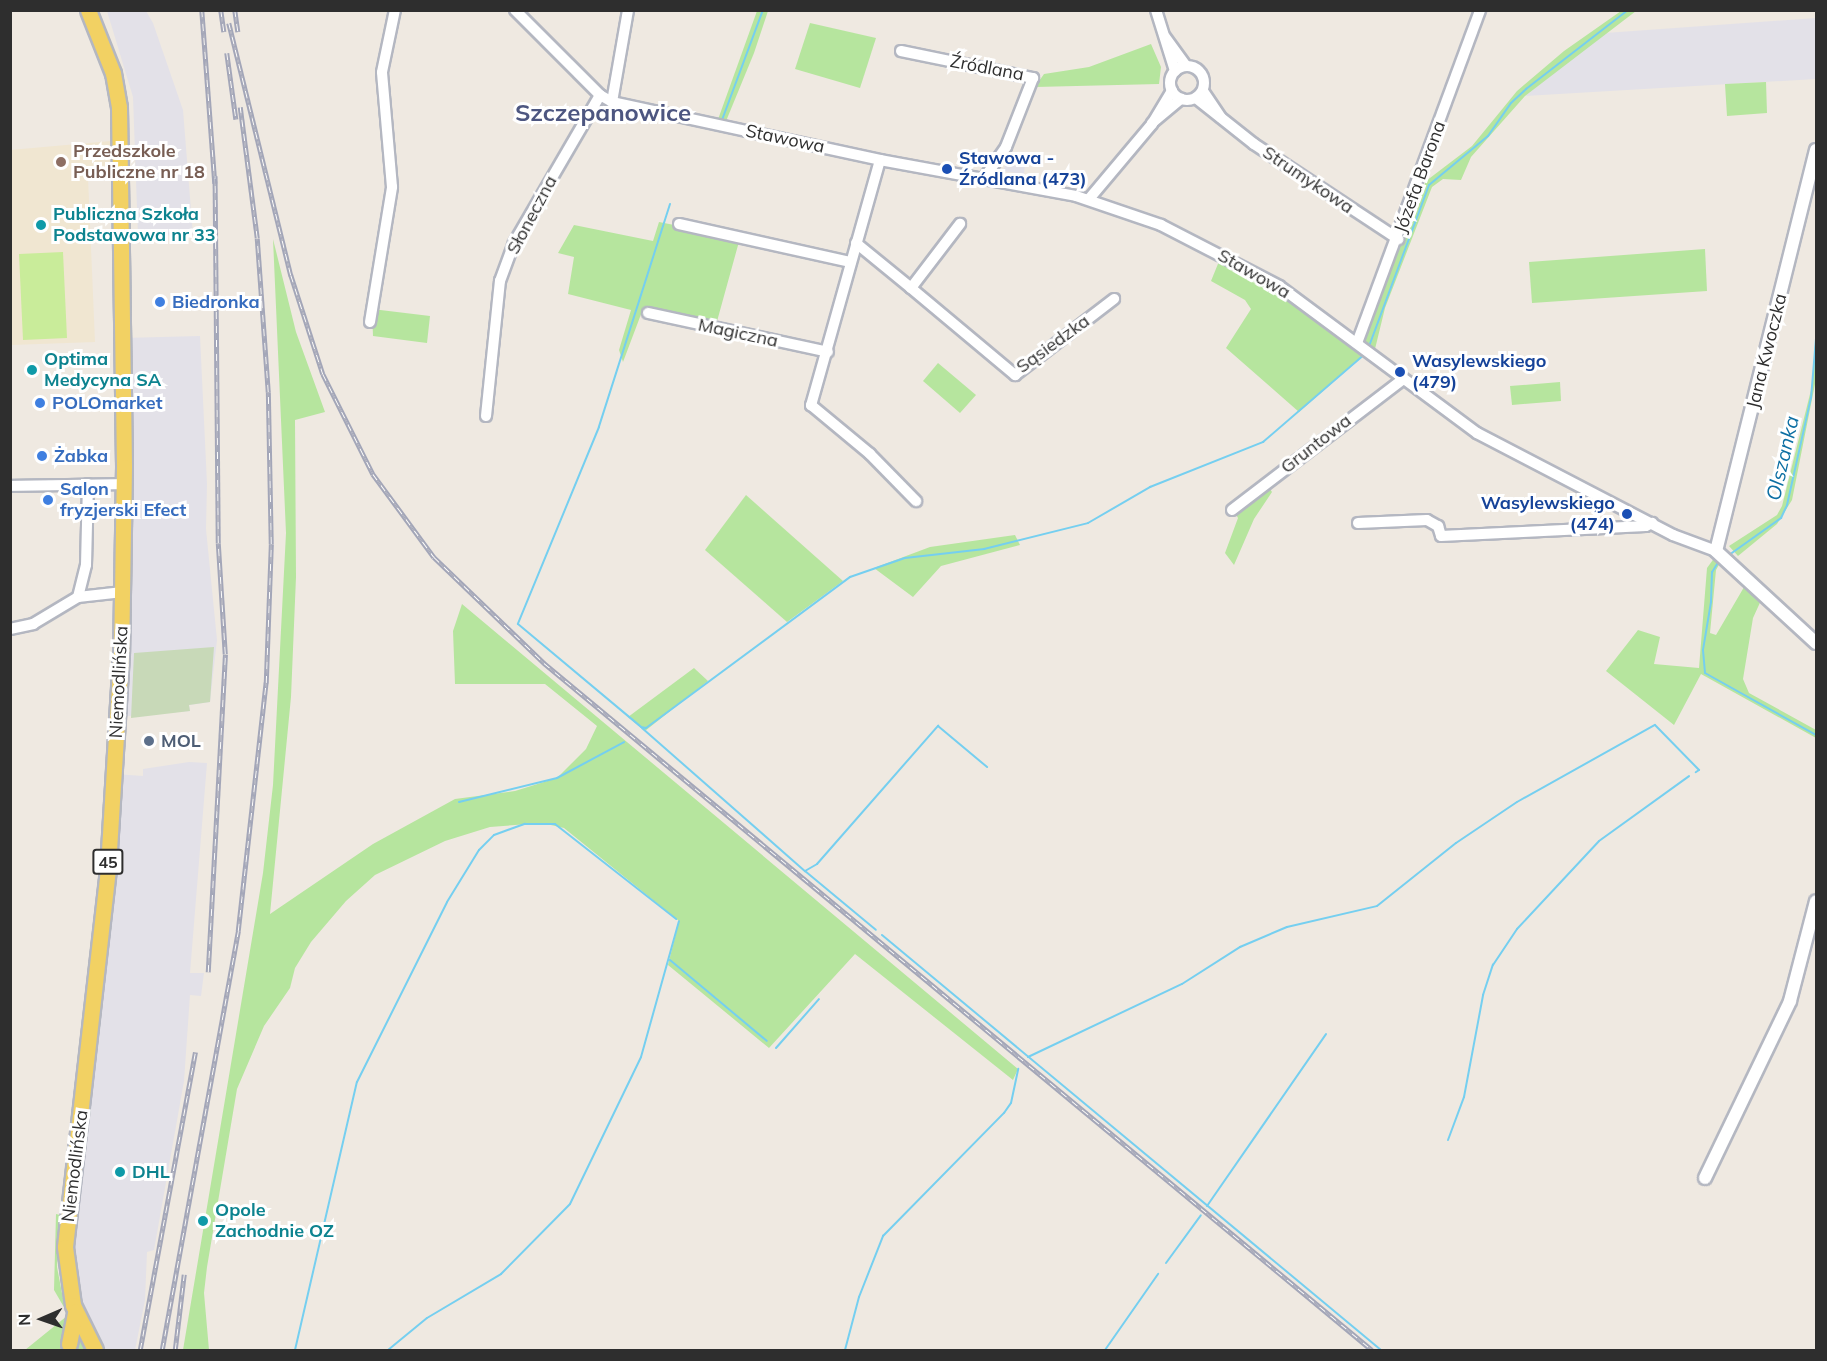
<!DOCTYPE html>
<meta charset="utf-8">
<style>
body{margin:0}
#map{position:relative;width:1827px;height:1361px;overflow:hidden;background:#efe9e1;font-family:Mulish,sans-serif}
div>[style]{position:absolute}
.industrial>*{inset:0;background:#e3e1e8}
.education>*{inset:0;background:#f0e6d1}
.green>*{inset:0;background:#b6e59e}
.cemetery>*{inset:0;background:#c8d9b8}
.pitch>*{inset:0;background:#c9ec9a}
.stream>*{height:2px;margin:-1px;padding:0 1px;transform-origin:1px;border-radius:1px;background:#75cff0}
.roads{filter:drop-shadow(2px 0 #b4b7c1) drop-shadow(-2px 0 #b4b7c1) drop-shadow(0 2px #b4b7c1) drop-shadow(0 -2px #b4b7c1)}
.minor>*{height:10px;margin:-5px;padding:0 5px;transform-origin:5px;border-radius:5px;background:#fff}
.minor>.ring{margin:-5px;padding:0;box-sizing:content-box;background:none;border:10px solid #fff;border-radius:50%}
.tertiary>*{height:12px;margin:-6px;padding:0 6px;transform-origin:6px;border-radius:6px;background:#fff}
.primary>*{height:15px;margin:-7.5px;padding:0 7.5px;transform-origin:7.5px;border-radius:7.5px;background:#f2d163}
.rail>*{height:4.5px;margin-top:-2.25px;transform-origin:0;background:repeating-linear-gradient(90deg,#fff 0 7px,#a3a6b8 0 14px);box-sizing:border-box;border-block:2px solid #a3a6b8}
.dots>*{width:16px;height:16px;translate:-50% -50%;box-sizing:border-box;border:3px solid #fff;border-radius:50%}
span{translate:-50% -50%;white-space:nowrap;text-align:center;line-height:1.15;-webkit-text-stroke:6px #fff;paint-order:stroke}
.shield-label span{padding:2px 4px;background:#fff;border:2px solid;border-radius:4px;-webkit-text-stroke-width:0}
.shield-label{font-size:16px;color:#2e2e2e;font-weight:700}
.street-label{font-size:18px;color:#2e2e2e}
.education-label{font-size:18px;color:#785e54;font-weight:700}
.left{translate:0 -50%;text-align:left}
.transit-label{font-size:18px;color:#164399;font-weight:700}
.right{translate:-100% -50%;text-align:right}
.culture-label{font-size:18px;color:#0d838f;font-weight:700}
.shop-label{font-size:18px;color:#366cbe;font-weight:700}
.service-label{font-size:18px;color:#4e5e75;font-weight:700}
.water-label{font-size:20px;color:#0d6fa3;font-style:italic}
.district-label{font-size:24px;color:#4d5680;font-weight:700}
.frame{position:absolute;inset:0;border:12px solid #2e2e2e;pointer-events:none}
.north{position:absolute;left:12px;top:1289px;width:60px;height:60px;-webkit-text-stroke:4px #fff;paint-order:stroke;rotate:268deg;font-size:16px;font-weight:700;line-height:24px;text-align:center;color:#2e2e2e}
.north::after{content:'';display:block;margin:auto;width:21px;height:27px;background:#2e2e2e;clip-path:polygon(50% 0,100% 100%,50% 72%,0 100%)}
</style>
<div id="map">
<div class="industrial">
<i style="clip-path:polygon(107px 11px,146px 11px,153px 23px,183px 110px,193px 235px,138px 236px,133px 97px)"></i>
<i style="clip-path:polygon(1816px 18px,1816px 79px,1525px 96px,1605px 33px)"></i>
<i style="clip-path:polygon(1009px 154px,1026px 156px,1024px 174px,1003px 171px)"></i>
<i style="clip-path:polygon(200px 336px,207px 484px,206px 529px,217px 640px,210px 702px,189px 705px,190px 711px,117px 717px,123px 338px)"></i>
<i style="clip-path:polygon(189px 762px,207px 763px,190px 973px,204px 973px,201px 996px,190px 995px,184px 1081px,154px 1250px,147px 1252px,145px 1300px,135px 1350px,106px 1350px,90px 1324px,83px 1303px,73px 1305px,67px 1281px,114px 774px,143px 776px,143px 769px)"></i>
</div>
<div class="education">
<i style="clip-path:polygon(111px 141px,112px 174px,88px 177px,95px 342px,11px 345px,10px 150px)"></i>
</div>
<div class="green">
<i style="clip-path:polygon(757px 11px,768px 11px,754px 53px,724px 126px,716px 125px)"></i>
<i style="clip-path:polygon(1621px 11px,1636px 11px,1525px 96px,1471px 157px,1461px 180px,1443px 179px,1432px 187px,1385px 308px,1375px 349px,1358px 343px,1363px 356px,1299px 412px,1226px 348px,1251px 309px,1245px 300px,1211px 281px,1222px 254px,1357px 343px,1426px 181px,1472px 146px,1517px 91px,1564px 51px)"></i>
<i style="clip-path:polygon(810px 23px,876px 38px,860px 88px,795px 69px)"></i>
<i style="clip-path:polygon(1151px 44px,1161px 67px,1159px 84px,1035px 87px,1044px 74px,1089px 67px)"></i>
<i style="clip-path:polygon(1766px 82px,1767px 113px,1727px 116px,1725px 84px)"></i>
<i style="clip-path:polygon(659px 222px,740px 238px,716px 325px,643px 309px,623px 362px,619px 350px,631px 310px,568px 294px,574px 257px,558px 253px,574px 225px,653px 241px)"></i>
<i style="clip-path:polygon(273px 239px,296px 332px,325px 412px,295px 420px,296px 577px,291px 697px,270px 914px,373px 844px,455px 799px,515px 791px,557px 778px,586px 749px,597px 726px,545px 684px,455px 684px,453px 631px,462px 604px,1018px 1069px,1013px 1080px,855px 954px,769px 1048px,668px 965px,679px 921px,564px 828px,542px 823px,490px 827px,445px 841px,375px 875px,346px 901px,311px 942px,295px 968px,290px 988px,264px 1026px,237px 1089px,207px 1267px,204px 1293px,209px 1350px,183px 1350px,263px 873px,273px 785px,286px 533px)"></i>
<i style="clip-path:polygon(1705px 249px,1707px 291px,1532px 303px,1529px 262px)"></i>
<i style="clip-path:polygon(372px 309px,430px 316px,427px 343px,373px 336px)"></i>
<i style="clip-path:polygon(1816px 330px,1816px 379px,1792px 500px,1777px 524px,1738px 556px,1729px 546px,1777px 515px,1782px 506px,1812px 386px)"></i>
<i style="clip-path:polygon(938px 363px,976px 395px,960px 413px,923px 381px)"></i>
<i style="clip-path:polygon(1560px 382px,1561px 401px,1512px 405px,1510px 386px)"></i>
<i style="clip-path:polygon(1266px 483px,1272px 492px,1254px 519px,1234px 565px,1225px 553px,1238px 518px,1233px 509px)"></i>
<i style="clip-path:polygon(746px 495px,843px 581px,787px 622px,705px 550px)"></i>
<i style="clip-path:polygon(1015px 535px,1020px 545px,941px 566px,913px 597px,874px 568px,930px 547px)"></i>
<i style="clip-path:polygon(1715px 557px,1720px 563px,1716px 570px,1710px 633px,1716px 635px,1747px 582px,1763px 596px,1753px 618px,1743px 679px,1749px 693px,1816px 730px,1816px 738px,1701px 674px,1674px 725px,1606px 671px,1638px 630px,1660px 637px,1654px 664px,1699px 668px,1707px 568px)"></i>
<i style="clip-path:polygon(694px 668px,708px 681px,645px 731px,628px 717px)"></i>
<i style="clip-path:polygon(56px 1214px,60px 1215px,57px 1267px,65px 1309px,54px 1290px)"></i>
<i style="clip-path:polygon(83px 1303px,90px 1324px,106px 1350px,25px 1350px)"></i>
</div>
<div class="cemetery">
<i style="clip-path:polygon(214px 647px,210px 702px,189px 705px,190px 711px,131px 718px,134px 653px)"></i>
</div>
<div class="pitch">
<i style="clip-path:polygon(63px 252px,67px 338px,23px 340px,19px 254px)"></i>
</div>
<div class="stream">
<i style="left:722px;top:120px;width:117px;rotate:-69.6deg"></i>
<i style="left:670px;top:204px;width:234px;rotate:107.7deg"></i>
<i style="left:599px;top:427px;width:213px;rotate:112.4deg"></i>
<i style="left:518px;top:624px;width:160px;rotate:39.9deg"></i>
<i style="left:641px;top:727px;width:5px;rotate:11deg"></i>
<i style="left:646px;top:728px;width:254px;rotate:-36.5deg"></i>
<i style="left:850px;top:577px;width:58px;rotate:-19.1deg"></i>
<i style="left:905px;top:558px;width:80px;rotate:-6.5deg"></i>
<i style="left:984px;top:549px;width:107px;rotate:-14deg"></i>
<i style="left:1088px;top:523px;width:72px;rotate:-30.1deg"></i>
<i style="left:1150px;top:487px;width:122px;rotate:-21.7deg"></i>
<i style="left:1263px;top:442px;width:135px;rotate:-40.8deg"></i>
<i style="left:1368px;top:349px;width:175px;rotate:-69.6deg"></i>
<i style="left:1429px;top:185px;width:77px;rotate:-39.7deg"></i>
<i style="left:1488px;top:136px;width:40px;rotate:-55.1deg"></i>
<i style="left:1511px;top:103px;width:21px;rotate:-43deg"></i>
<i style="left:1526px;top:89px;width:129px;rotate:-37.8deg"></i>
<i style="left:1729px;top:555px;width:64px;rotate:-35.4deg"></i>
<i style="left:1781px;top:518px;width:14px;rotate:-65deg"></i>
<i style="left:1787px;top:505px;width:110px;rotate:-77.4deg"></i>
<i style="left:1811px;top:398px;width:59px;rotate:-85.2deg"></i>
<i style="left:1719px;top:561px;width:13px;rotate:122deg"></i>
<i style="left:1712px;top:572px;width:30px;rotate:92deg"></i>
<i style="left:1711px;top:602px;width:49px;rotate:99.5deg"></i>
<i style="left:1703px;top:650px;width:23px;rotate:85deg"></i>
<i style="left:1705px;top:673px;width:127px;rotate:29.2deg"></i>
<i style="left:642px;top:728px;width:217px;rotate:41.3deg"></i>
<i style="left:805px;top:871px;width:14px;rotate:-30deg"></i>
<i style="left:817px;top:864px;width:184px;rotate:-48.8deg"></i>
<i style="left:938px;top:726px;width:64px;rotate:39.9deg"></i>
<i style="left:459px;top:802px;width:101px;rotate:-13.8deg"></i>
<i style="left:557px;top:778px;width:76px;rotate:-28.2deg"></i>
<i style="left:805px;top:871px;width:92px;rotate:39.7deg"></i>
<i style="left:882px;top:935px;width:649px;rotate:39.75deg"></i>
<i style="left:670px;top:960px;width:126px;rotate:39.9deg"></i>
<i style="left:776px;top:1048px;width:65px;rotate:-48.7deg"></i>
<i style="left:1028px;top:1057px;width:170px;rotate:-25.4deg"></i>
<i style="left:1182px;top:984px;width:69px;rotate:-32.5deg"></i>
<i style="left:1240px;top:947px;width:51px;rotate:-23.1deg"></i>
<i style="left:1287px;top:927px;width:92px;rotate:-13.1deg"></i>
<i style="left:1377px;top:906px;width:101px;rotate:-38.6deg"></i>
<i style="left:1456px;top:843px;width:73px;rotate:-33.9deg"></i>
<i style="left:1517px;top:802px;width:158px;rotate:-29.2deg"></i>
<i style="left:1655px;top:725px;width:63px;rotate:45.6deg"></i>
<i style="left:1699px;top:770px;width:4px;rotate:146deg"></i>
<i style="left:1448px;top:1140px;width:46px;rotate:-69.6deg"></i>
<i style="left:1464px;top:1097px;width:104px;rotate:-79.4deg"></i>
<i style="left:1483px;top:995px;width:32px;rotate:-72deg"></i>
<i style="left:1493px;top:965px;width:43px;rotate:-56.3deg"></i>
<i style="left:1517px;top:929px;width:120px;rotate:-47deg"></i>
<i style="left:1599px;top:841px;width:111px;rotate:-35.8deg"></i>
<i style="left:1207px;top:1206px;width:209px;rotate:-55.3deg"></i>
<i style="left:1166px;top:1263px;width:59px;rotate:-53.9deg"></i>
<i style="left:295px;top:1350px;width:275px;rotate:-77deg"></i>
<i style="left:357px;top:1082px;width:201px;rotate:-63.4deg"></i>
<i style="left:447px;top:902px;width:61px;rotate:-58.4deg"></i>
<i style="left:479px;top:850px;width:21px;rotate:-45deg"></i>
<i style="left:494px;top:835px;width:33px;rotate:-20deg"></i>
<i style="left:525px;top:824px;width:30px"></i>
<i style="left:555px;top:824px;width:154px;rotate:38.1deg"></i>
<i style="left:388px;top:1350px;width:50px;rotate:-39.4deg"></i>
<i style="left:427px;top:1318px;width:86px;rotate:-30.7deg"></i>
<i style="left:501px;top:1274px;width:98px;rotate:-45.4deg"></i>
<i style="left:570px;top:1204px;width:163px;rotate:-64.2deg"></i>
<i style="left:641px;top:1057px;width:141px;rotate:-74.4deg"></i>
<i style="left:845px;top:1350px;width:55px;rotate:-75.2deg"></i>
<i style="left:859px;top:1297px;width:66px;rotate:-68.5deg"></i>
<i style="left:883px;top:1236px;width:173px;rotate:-45.5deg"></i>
<i style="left:1004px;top:1113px;width:12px;rotate:-55deg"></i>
<i style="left:1011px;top:1103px;width:35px;rotate:-78deg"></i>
<i style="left:1105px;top:1350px;width:93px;rotate:-55.1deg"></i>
</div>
<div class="roads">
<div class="minor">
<i style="left:515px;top:10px;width:120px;rotate:45deg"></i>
<i style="left:600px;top:95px;width:14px;rotate:30deg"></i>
<i style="left:612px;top:102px;width:274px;rotate:12.2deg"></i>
<i style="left:880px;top:160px;width:199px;rotate:10.4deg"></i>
<i style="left:1076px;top:196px;width:90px;rotate:18.8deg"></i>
<i style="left:1161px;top:225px;width:133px;rotate:27.3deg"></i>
<i style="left:1279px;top:286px;width:247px;rotate:36.6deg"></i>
<i style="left:1477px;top:433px;width:221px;rotate:27.5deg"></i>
<i style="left:1673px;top:535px;width:46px;rotate:20.4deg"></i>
<i style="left:1156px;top:10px;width:64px;rotate:72.7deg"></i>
<i style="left:1165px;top:37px;width:34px;rotate:54deg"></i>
<i style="left:901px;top:51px;width:135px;rotate:11.6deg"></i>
<i style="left:1033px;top:78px;width:74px;rotate:111.4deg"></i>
<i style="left:1006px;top:147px;width:38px;rotate:125deg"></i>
<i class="ring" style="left:1170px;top:66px;width:24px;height:24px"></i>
<i style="left:1203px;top:91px;width:32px;rotate:56deg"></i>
<i style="left:1196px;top:98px;width:74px;rotate:38.4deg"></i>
<i style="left:1254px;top:144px;width:173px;rotate:33.4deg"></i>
<i style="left:612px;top:102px;width:93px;rotate:-80.1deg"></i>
<i style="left:1152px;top:123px;width:38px;rotate:-40deg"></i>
<i style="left:880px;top:160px;width:255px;rotate:105.7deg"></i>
<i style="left:811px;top:405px;width:77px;rotate:39.7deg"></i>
<i style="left:870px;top:454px;width:66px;rotate:45.6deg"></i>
<i style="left:1089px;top:199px;width:98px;rotate:-50deg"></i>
<i style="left:1152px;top:124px;width:39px;rotate:-59deg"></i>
<i style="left:679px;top:224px;width:176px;rotate:12.5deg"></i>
<i style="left:856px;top:243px;width:71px;rotate:39.3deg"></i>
<i style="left:911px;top:288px;width:81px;rotate:-52.6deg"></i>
<i style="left:911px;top:288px;width:136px;rotate:39.9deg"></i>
<i style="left:1015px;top:375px;width:125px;rotate:-37.5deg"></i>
<i style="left:648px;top:313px;width:184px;rotate:12.2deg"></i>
<i style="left:370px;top:322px;width:137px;rotate:-80.7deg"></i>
<i style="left:392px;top:187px;width:115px;rotate:-95deg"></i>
<i style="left:382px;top:72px;width:63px;rotate:-78.2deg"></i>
<i style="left:1357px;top:343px;width:355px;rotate:-69.7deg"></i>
<i style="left:486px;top:416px;width:136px;rotate:-84.1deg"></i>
<i style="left:500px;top:281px;width:40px;rotate:-69.8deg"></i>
<i style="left:514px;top:243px;width:171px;rotate:-59.8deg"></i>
<i style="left:10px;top:486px;width:114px;rotate:-1deg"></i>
<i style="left:1232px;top:510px;width:214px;rotate:-37.4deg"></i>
<i style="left:1358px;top:523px;width:69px;rotate:-2.5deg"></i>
<i style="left:1427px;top:520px;width:13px;rotate:29deg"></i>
<i style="left:1438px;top:526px;width:10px;rotate:73deg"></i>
<i style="left:1441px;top:536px;width:205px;rotate:-2.8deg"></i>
<i style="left:1646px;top:526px;width:7px;rotate:-27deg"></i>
<i style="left:78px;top:597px;width:33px;rotate:-76deg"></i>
<i style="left:86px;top:565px;width:81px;rotate:-88.6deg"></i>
<i style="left:10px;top:629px;width:24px;rotate:-12deg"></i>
<i style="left:33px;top:624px;width:52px;rotate:-31deg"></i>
<i style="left:78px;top:597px;width:45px;rotate:-6.3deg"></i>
</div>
<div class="tertiary">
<i style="left:1816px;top:150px;width:413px;rotate:104deg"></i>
<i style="left:1716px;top:551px;width:136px;rotate:42.6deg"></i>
<i style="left:1705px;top:1178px;width:196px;rotate:-64.3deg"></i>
<i style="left:1790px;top:1001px;width:103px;rotate:-75.4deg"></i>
</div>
<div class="primary">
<i style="left:88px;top:10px;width:68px;rotate:68.4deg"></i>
<i style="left:113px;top:73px;width:35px;rotate:80deg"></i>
<i style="left:119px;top:107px;width:360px;rotate:89.2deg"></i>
<i style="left:124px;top:467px;width:187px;rotate:90.9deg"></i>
<i style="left:121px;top:654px;width:215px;rotate:93.5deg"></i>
<i style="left:108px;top:869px;width:380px;rotate:96.5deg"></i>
<i style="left:65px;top:1247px;width:59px;rotate:82.1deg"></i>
<i style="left:73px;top:1305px;width:50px;rotate:63.9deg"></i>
<i style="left:69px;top:1344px;width:33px;rotate:-79deg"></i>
</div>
</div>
<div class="rail">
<i style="left:202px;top:10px;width:174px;rotate:85.7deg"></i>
<i style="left:221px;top:10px;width:22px;rotate:82deg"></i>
<i style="left:235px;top:10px;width:22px;rotate:82deg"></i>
<i style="left:229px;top:23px;width:260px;rotate:76.2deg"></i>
<i style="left:291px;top:275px;width:104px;rotate:72.1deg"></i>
<i style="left:323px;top:374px;width:112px;rotate:63.4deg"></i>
<i style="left:373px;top:474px;width:103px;rotate:53.7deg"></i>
<i style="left:434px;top:557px;width:153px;rotate:43.9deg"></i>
<i style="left:544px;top:663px;width:1076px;rotate:39.68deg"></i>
<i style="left:227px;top:53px;width:67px;rotate:82.2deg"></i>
<i style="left:208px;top:972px;width:318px;rotate:-86.9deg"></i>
<i style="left:225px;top:654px;width:111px;rotate:-93.6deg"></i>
<i style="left:218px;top:543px;width:367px;rotate:-90.5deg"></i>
<i style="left:140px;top:1350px;width:303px;rotate:-79.5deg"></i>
<i style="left:162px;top:1350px;width:426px;rotate:-79.7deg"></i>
<i style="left:238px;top:931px;width:250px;rotate:-83.6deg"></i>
<i style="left:266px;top:683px;width:139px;rotate:-87.9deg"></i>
<i style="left:271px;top:544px;width:152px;rotate:-91.1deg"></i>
<i style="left:268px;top:392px;width:154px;rotate:-94.1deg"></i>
<i style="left:257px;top:238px;width:132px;rotate:-97.4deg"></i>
<i style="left:175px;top:1350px;width:76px;rotate:-83.2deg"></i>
</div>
<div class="dots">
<i style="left:61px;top:162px;background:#8d6e63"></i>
<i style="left:947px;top:169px;background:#1a4fb4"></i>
<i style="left:41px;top:225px;background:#0f9aa8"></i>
<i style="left:160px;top:302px;background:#3f7fe0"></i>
<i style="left:32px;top:370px;background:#0f9aa8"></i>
<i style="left:1400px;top:372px;background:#1a4fb4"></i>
<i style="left:40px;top:403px;background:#3f7fe0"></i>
<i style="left:42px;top:456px;background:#3f7fe0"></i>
<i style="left:48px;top:500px;background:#3f7fe0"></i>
<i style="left:1627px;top:514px;background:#1a4fb4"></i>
<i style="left:149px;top:741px;background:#5c6f8a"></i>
<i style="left:120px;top:1172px;background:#0f9aa8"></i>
<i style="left:203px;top:1221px;background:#0f9aa8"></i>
</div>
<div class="shield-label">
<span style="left:108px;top:862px">45</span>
</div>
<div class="street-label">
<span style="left:987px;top:68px;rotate:11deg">Źródlana</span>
<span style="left:785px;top:139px;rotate:12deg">Stawowa</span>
<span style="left:1420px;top:177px;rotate:-70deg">Józefa Barona</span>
<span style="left:1308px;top:180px;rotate:34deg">Strumykowa</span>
<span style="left:532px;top:215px;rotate:-62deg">Słoneczna</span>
<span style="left:1254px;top:274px;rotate:30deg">Stawowa</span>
<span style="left:738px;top:333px;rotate:12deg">Magiczna</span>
<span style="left:1053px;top:344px;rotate:-36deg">Sąsiedzka</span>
<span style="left:1767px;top:351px;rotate:-76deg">Jana Kwoczka</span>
<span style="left:1316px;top:444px;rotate:-38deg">Gruntowa</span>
<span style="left:119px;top:682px;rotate:-87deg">Niemodlińska</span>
<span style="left:75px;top:1166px;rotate:-83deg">Niemodlińska</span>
</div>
<div class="education-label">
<span class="left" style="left:73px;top:162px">Przedszkole<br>Publiczne nr 18</span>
</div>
<div class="transit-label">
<span class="left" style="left:959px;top:169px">Stawowa -<br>Źródlana (473)</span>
<span class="left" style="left:1412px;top:372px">Wasylewskiego<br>(479)</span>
<span class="right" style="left:1615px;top:514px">Wasylewskiego<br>(474)</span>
</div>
<div class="culture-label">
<span class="left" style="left:53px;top:225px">Publiczna Szkoła<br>Podstawowa nr 33</span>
<span class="left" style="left:44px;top:370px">Optima<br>Medycyna SA</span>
<span class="left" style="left:132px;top:1172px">DHL</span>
<span class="left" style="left:215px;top:1221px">Opole<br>Zachodnie OZ</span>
</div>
<div class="shop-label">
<span class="left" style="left:172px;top:302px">Biedronka</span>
<span class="left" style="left:52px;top:403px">POLOmarket</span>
<span class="left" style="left:54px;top:456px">Żabka</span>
<span class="left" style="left:60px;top:500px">Salon<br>fryzjerski Efect</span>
</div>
<div class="service-label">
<span class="left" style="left:161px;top:741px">MOL</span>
</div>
<div class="water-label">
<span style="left:1782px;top:458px;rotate:-77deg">Olszanka</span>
</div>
<div class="district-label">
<span style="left:603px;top:113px">Szczepanowice</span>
</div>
<div class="frame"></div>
<div class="north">N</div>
</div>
